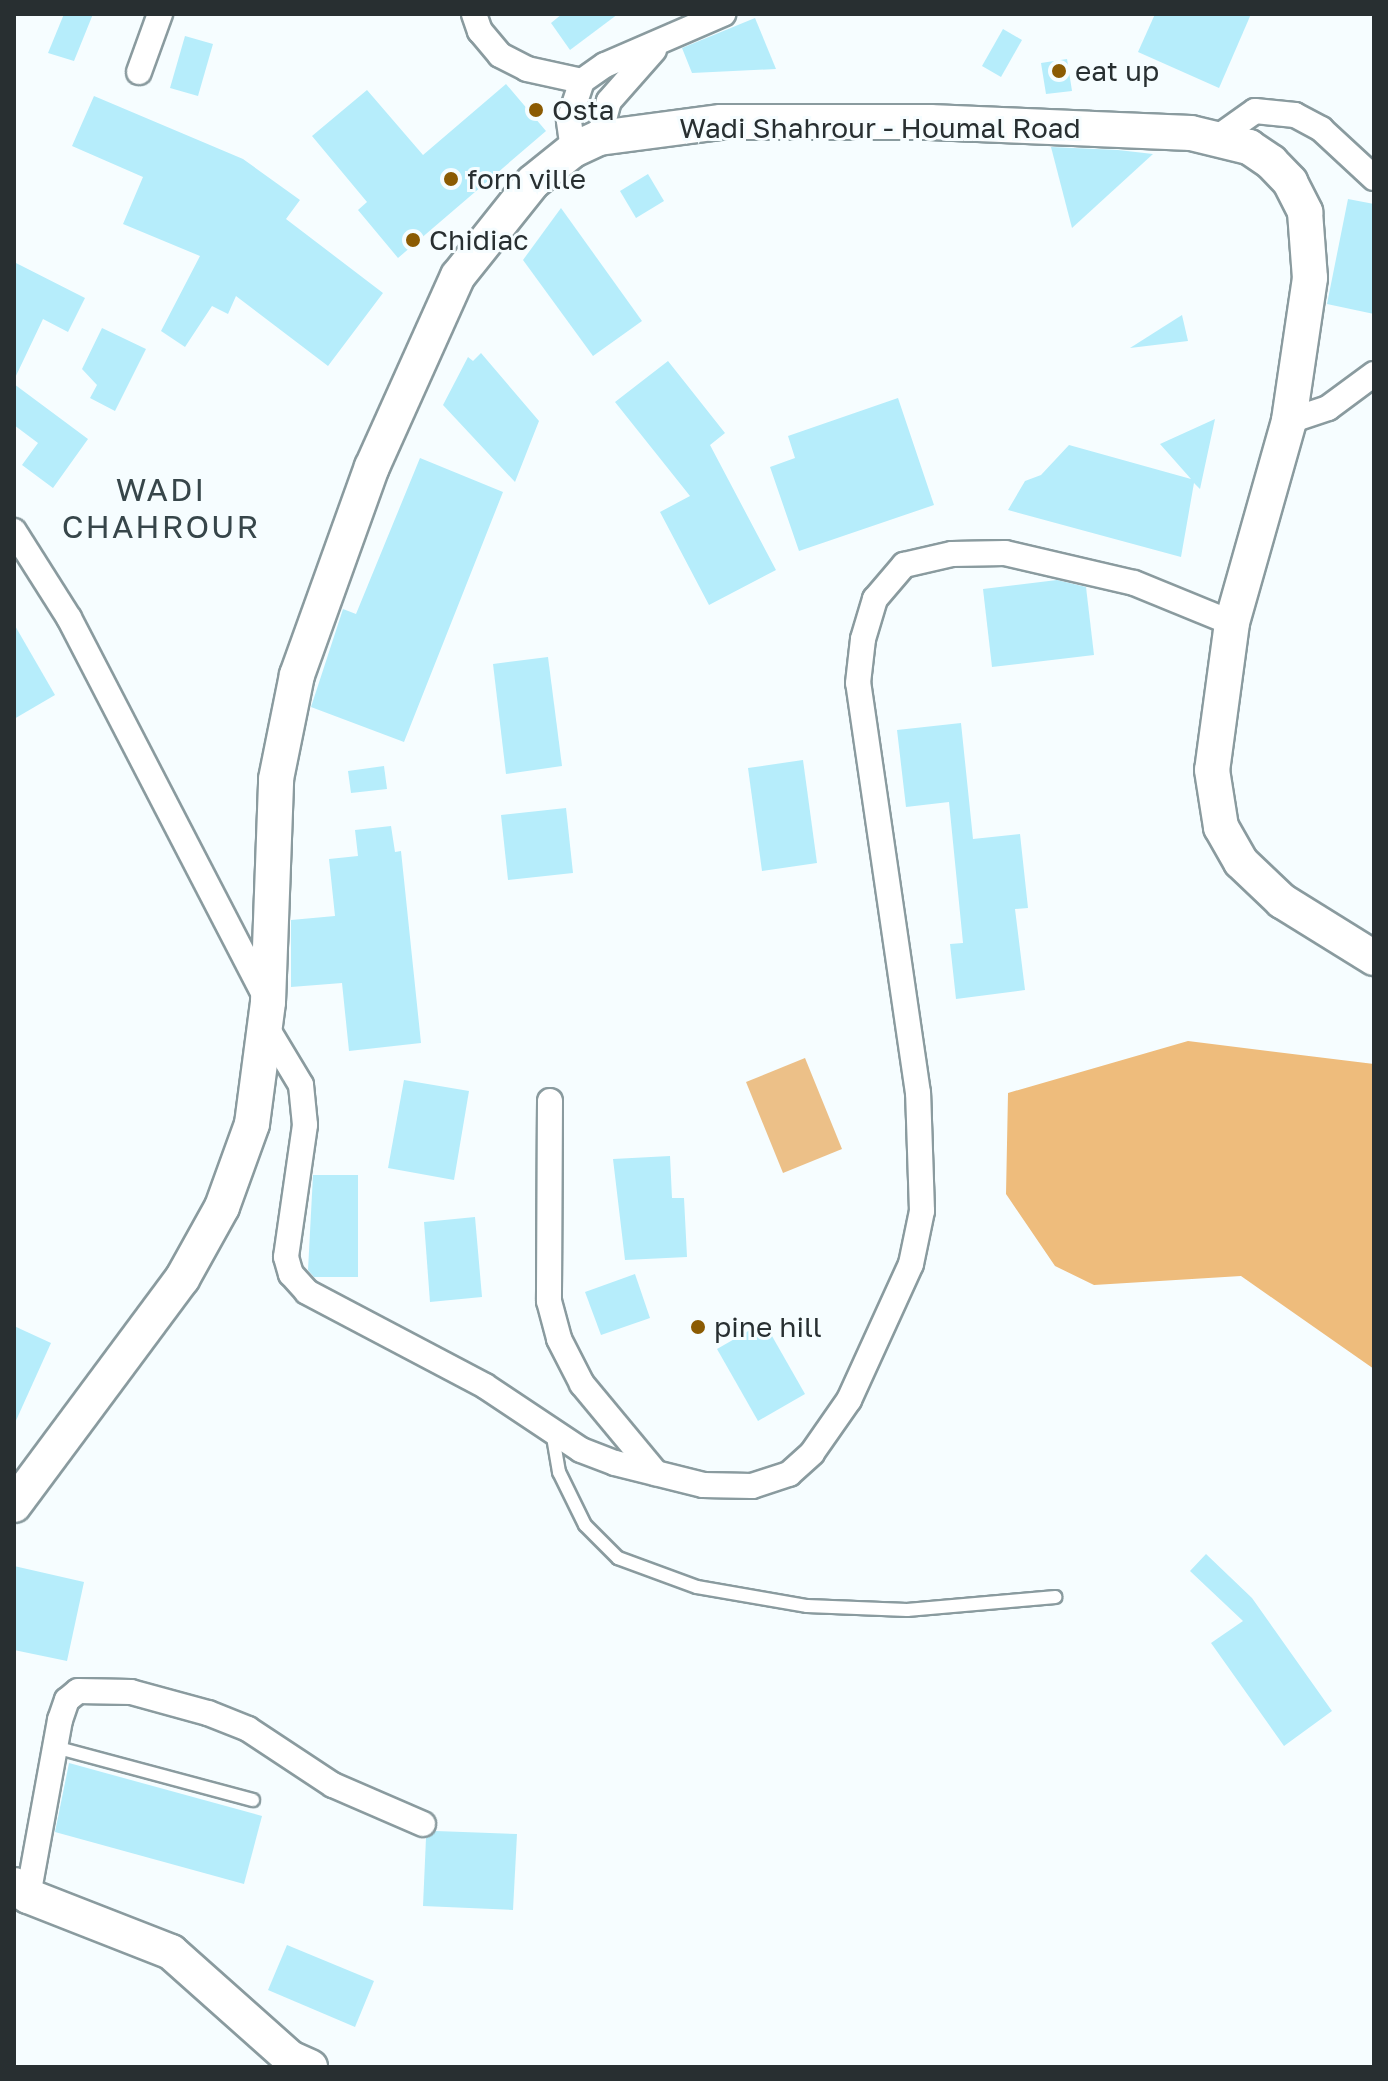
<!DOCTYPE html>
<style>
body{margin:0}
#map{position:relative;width:1388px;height:2081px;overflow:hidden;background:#f6fdff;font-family:"Golos Text",sans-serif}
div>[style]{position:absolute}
.green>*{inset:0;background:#ecc088}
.forest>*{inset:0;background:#eebc7c}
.building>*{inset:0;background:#b6edfb}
.roads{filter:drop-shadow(2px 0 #8a9b9f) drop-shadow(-2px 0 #8a9b9f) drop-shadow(0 2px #8a9b9f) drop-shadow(0 -2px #8a9b9f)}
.service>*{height:12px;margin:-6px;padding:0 6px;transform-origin:6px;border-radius:6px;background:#fff}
.minor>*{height:24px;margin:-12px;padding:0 12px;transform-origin:12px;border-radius:12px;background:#fff}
.secondary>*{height:34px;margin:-17px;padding:0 17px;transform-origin:17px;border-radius:17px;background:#fff}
.dots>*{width:22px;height:22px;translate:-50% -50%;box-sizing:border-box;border:4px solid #f6fdff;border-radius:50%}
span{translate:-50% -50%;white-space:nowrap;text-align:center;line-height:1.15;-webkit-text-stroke:6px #f6fdff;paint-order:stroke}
.poi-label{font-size:28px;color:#282f31}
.left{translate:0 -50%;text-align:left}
.street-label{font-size:28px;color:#282f31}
.quarter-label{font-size:32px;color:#37464a;letter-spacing:2px}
.frame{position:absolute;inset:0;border:16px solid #282f31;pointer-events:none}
</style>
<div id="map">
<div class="green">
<i style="clip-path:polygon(805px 1058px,842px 1149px,783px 1173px,746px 1082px)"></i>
</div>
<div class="forest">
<i style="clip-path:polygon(1188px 1041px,1374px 1064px,1374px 1369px,1241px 1276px,1094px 1285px,1055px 1266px,1006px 1194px,1008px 1093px)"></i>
</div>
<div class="building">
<i style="clip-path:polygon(64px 14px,93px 14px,74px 61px,48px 53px)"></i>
<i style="clip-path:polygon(562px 14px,618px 14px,570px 50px,551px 23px)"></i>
<i style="clip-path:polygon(1155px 14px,1251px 14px,1219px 88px,1138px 52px)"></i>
<i style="clip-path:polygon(755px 18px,776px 69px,692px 73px,682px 48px)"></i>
<i style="clip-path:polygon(1003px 29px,1022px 40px,1001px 77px,982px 66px)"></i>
<i style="clip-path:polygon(185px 36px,213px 44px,198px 96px,170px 88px)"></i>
<i style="clip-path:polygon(1067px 59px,1072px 91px,1046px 94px,1041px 63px)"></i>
<i style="clip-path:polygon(506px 84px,546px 131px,398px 258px,358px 210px,367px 202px,312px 136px,367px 90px,423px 155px)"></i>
<i style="clip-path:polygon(94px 96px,243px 159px,300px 200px,286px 219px,383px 293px,328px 366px,236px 296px,228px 314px,212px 306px,185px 347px,161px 331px,200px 256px,123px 224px,143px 177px,72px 146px)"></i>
<i style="clip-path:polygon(1051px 147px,1118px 150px,1153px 154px,1072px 228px)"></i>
<i style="clip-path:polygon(648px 174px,664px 201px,636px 218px,620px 191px)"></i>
<i style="clip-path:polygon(1348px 199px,1374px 204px,1374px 314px,1327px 304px)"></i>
<i style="clip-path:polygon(561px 208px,642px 321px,593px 356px,523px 260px)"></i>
<i style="clip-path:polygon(14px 262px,85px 298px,68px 332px,43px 319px,14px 380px)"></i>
<i style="clip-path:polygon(1182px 315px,1188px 341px,1130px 348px)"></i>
<i style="clip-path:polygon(102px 328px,146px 349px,115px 411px,90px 398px,97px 385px,82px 369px)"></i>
<i style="clip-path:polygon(481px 353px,539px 421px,515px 482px,443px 405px,468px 357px,473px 361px)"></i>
<i style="clip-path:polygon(668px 361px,725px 433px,710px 445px,776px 570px,709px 605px,660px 512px,690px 496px,615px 402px)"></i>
<i style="clip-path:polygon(14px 384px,88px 439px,53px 488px,22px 465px,38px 443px,14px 425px)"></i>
<i style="clip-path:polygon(898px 398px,934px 505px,799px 551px,770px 467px,795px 458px,788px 436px)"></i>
<i style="clip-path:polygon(1215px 419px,1200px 489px,1194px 483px,1181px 557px,1008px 510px,1025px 481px,1041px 475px,1069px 445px,1191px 479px,1160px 444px)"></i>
<i style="clip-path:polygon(420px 458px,503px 492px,404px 742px,311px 707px,343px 609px,356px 614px)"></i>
<i style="clip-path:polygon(1057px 580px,1086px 587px,1094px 655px,992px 667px,983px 589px)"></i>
<i style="clip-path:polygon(14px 624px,55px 695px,14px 719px)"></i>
<i style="clip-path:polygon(548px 657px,562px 766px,506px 774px,493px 664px)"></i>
<i style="clip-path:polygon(961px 723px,973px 839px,1020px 834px,1028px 908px,1015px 909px,1025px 990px,956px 999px,950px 944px,963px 943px,949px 802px,906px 807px,897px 730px)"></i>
<i style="clip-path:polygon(803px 760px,817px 863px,762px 871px,748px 768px)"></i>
<i style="clip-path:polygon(384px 766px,387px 789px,351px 793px,348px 771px)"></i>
<i style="clip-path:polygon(566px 808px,573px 873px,508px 880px,501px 815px)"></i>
<i style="clip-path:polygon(391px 826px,395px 852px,401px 851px,421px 1043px,349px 1051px,342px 983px,291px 987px,291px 920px,335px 916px,329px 859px,358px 856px,355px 830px)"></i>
<i style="clip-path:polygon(404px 1080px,469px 1091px,454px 1180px,388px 1168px)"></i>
<i style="clip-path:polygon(670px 1156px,672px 1198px,684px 1198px,687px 1257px,625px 1260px,613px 1159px)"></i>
<i style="clip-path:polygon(313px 1175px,358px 1175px,358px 1277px,314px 1277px,308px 1270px)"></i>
<i style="clip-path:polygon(475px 1217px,482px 1297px,430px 1302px,424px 1222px)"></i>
<i style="clip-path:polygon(635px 1274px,650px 1318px,601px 1335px,585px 1292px)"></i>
<i style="clip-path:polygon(764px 1322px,805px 1394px,758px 1421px,717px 1349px)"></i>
<i style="clip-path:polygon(14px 1326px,51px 1343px,14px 1425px)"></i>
<i style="clip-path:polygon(1206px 1554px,1252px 1598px,1332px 1711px,1284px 1746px,1211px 1643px,1243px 1621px,1190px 1571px)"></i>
<i style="clip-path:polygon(14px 1566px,84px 1582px,67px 1661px,14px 1650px)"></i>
<i style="clip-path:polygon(69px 1763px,262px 1816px,244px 1884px,55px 1832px)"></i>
<i style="clip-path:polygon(436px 1831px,517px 1834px,513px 1910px,423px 1906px,426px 1838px)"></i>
<i style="clip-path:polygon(287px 1945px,374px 1981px,355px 2027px,268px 1990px)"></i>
</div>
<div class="roads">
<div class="service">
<i style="left:552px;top:1431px;width:42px;rotate:80.3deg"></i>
<i style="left:559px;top:1472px;width:59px;rotate:63.9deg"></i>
<i style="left:585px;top:1525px;width:47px;rotate:45deg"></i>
<i style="left:618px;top:1558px;width:84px;rotate:20.2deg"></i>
<i style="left:697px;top:1587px;width:112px;rotate:9.8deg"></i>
<i style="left:807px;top:1606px;width:100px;rotate:2.3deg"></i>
<i style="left:907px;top:1610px;width:149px;rotate:-5deg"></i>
<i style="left:55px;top:1747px;width:205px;rotate:15deg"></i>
</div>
<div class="minor">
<i style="left:474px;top:14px;width:18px;rotate:71deg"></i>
<i style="left:480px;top:31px;width:31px;rotate:50deg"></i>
<i style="left:500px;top:55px;width:30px;rotate:27deg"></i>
<i style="left:527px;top:69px;width:56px;rotate:12.3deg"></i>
<i style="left:139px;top:72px;width:62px;rotate:-70.1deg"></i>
<i style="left:599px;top:138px;width:38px;rotate:-75deg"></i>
<i style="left:609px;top:101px;width:68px;rotate:-48.6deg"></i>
<i style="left:1214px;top:140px;width:50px;rotate:-35.3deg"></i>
<i style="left:1255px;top:111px;width:40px;rotate:5.7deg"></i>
<i style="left:1295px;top:115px;width:30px;rotate:28deg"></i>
<i style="left:1321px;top:129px;width:72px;rotate:42.8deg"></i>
<i style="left:573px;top:150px;width:30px;rotate:-98deg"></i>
<i style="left:569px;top:120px;width:41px;rotate:-71.6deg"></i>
<i style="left:582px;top:81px;width:28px;rotate:-35deg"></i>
<i style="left:605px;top:65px;width:129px;rotate:-23.4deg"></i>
<i style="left:1289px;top:421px;width:41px;rotate:-18.4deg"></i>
<i style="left:1328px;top:408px;width:57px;rotate:-36.5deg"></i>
<i style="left:14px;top:531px;width:103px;rotate:57.7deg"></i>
<i style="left:69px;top:618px;width:430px;rotate:62.6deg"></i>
<i style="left:265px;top:1025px;width:70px;rotate:59deg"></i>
<i style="left:301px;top:1085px;width:40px;rotate:84.3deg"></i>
<i style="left:305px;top:1125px;width:133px;rotate:98.2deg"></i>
<i style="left:286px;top:1257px;width:18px;rotate:74deg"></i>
<i style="left:291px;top:1274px;width:24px;rotate:48deg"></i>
<i style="left:307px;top:1292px;width:201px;rotate:27.8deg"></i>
<i style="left:485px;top:1386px;width:115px;rotate:33.7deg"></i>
<i style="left:581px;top:1450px;width:36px;rotate:21deg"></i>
<i style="left:615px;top:1463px;width:91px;rotate:14deg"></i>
<i style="left:703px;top:1485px;width:49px;rotate:1.2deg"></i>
<i style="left:752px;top:1486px;width:39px;rotate:-18deg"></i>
<i style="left:789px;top:1474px;width:31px;rotate:-42deg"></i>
<i style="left:812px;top:1453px;width:65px;rotate:-55.1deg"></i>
<i style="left:849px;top:1400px;width:149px;rotate:-65.5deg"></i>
<i style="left:911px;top:1264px;width:54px;rotate:-78.3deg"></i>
<i style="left:922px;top:1211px;width:118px;rotate:-91.9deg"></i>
<i style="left:918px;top:1093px;width:414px;rotate:-98.3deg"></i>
<i style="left:858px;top:683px;width:44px;rotate:-83.5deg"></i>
<i style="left:863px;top:639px;width:42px;rotate:-73.3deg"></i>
<i style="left:875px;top:599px;width:45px;rotate:-49.5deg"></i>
<i style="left:904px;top:565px;width:49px;rotate:-12.9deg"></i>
<i style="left:952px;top:554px;width:53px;rotate:-1.1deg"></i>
<i style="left:1005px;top:553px;width:132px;rotate:13.1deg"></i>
<i style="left:1134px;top:583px;width:106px;rotate:22.2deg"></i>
<i style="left:550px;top:1101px;width:200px;rotate:90.3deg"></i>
<i style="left:549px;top:1301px;width:39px;rotate:75deg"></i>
<i style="left:559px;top:1339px;width:51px;rotate:62.9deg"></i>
<i style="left:582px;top:1384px;width:116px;rotate:50.3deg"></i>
<i style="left:28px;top:1896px;width:179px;rotate:-79.7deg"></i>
<i style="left:60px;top:1720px;width:21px;rotate:-71deg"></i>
<i style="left:67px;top:1700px;width:14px;rotate:-39deg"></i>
<i style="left:78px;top:1691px;width:53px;rotate:1.1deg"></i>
<i style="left:131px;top:1692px;width:80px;rotate:15.3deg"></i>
<i style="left:208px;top:1713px;width:43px;rotate:21.8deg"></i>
<i style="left:248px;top:1729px;width:102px;rotate:33.4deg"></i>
<i style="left:333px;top:1785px;width:98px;rotate:23.4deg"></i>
</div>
<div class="secondary">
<i style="left:14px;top:1505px;width:282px;rotate:-53.4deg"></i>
<i style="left:182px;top:1279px;width:82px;rotate:-60.9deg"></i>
<i style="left:222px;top:1207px;width:88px;rotate:-70.1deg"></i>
<i style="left:252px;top:1124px;width:123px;rotate:-82.5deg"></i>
<i style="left:268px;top:1002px;width:223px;rotate:-87.9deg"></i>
<i style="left:276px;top:779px;width:106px;rotate:-78.6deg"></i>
<i style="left:297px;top:675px;width:221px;rotate:-70.2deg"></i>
<i style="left:372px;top:467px;width:209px;rotate:-65.8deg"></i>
<i style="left:458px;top:276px;width:120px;rotate:-51.4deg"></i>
<i style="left:533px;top:182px;width:51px;rotate:-38.7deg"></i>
<i style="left:573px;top:150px;width:29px;rotate:-25deg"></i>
<i style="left:599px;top:138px;width:123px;rotate:-7.5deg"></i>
<i style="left:721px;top:122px;width:209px"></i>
<i style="left:930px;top:122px;width:261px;rotate:2.4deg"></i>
<i style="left:1191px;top:133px;width:60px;rotate:13.6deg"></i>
<i style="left:1249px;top:147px;width:27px;rotate:34deg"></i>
<i style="left:1271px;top:162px;width:28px;rotate:46deg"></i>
<i style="left:1290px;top:182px;width:34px;rotate:63deg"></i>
<i style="left:1305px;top:212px;width:66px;rotate:85.7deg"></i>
<i style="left:1310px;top:278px;width:145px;rotate:98.4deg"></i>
<i style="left:1289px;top:421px;width:210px;rotate:105.8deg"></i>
<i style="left:1232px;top:623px;width:148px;rotate:97.7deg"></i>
<i style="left:1212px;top:770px;width:58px;rotate:81deg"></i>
<i style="left:1221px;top:827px;width:40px;rotate:60.3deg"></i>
<i style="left:1241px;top:862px;width:57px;rotate:43.6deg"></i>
<i style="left:1282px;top:901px;width:108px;rotate:31.8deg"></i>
<i style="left:14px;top:1885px;width:18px;rotate:38deg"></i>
<i style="left:28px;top:1896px;width:154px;rotate:21.4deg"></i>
<i style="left:171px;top:1952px;width:159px;rotate:41.7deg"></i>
<i style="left:290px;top:2058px;width:22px;rotate:24deg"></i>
</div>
</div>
<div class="dots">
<i style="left:1059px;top:71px;background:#8b5b03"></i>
<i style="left:536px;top:110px;background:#8b5b03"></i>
<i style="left:451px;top:179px;background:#8b5b03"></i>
<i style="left:413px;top:240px;background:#8b5b03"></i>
<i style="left:698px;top:1327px;background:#8b5b03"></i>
</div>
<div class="poi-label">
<span class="left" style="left:1075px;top:71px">eat up</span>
<span class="left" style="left:552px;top:110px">Osta</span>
<span class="left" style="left:467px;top:179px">forn ville</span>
<span class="left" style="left:429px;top:240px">Chidiac</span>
<span class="left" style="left:714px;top:1327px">pine hill</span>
</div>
<div class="street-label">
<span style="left:880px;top:128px">Wadi Shahrour - Houmal Road</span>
</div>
<div class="quarter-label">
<span style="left:161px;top:508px">WADI<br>CHAHROUR</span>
</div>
<div class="frame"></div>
</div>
